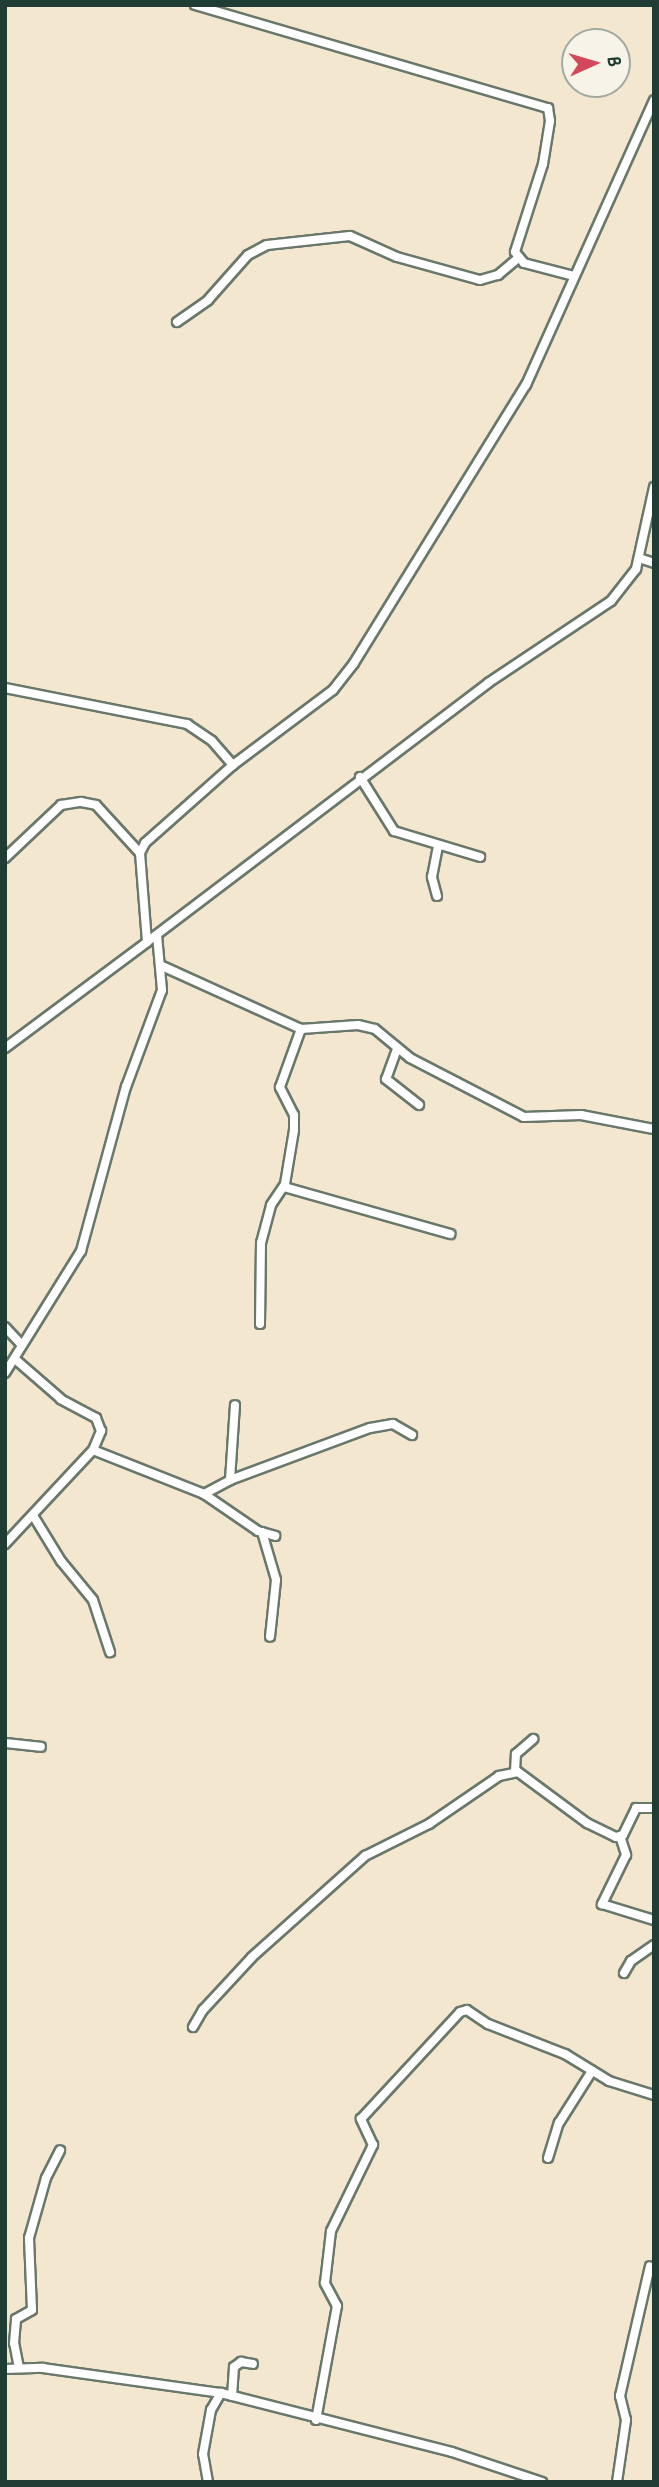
<!DOCTYPE html>
<style>
body{margin:0}
#map{position:relative;width:659px;height:2487px;overflow:hidden;background:#f3e7d0;font-family:"Patrick Hand",sans-serif}
div>[style]{position:absolute}
.roads{filter:drop-shadow(2px 0 #69786b) drop-shadow(-2px 0 #69786b) drop-shadow(0 2px #69786b) drop-shadow(0 -2px #69786b)}
.minor>*{height:8px;margin:-4px;padding:0 4px;transform-origin:4px;border-radius:4px;background:#fff}
span{translate:-50% -50%;white-space:nowrap;text-align:center;line-height:1.15;-webkit-text-stroke:7px #f7f3e8;paint-order:stroke}
.frame{position:absolute;inset:0;border:7px solid #1f3d34;pointer-events:none}
.north{position:absolute;left:561px;top:28px;width:70px;height:70px;box-sizing:border-box;background:#f7f3e8;border:2px solid #a1aaa0;border-radius:50%;rotate:86deg;font-size:19px;font-weight:700;line-height:28px;text-align:center;color:#1f3d34}
.north::after{content:'';display:block;margin:auto;width:24px;height:32px;background:#d1495b;clip-path:polygon(50% 0,100% 100%,50% 72%,0 100%)}
</style>
<div id="map">
<div class="roads">
<div class="minor">
<i style="left:195px;top:5px;width:368px;rotate:16.3deg"></i>
<i style="left:548px;top:108px;width:13px;rotate:81deg"></i>
<i style="left:550px;top:121px;width:44px;rotate:99.2deg"></i>
<i style="left:543px;top:164px;width:92px;rotate:107.7deg"></i>
<i style="left:515px;top:252px;width:14px;rotate:51deg"></i>
<i style="left:524px;top:263px;width:52px;rotate:14.6deg"></i>
<i style="left:177px;top:322px;width:38px;rotate:-35deg"></i>
<i style="left:208px;top:300px;width:60px;rotate:-48.4deg"></i>
<i style="left:248px;top:255px;width:21px;rotate:-28deg"></i>
<i style="left:267px;top:245px;width:83px;rotate:-6.2deg"></i>
<i style="left:350px;top:236px;width:51px;rotate:24.1deg"></i>
<i style="left:397px;top:257px;width:86px;rotate:15.5deg"></i>
<i style="left:480px;top:280px;width:19px;rotate:-16deg"></i>
<i style="left:498px;top:275px;width:25px;rotate:-40deg"></i>
<i style="left:639px;top:558px;width:16px;rotate:18deg"></i>
<i style="left:5px;top:688px;width:186px;rotate:11.2deg"></i>
<i style="left:187px;top:724px;width:30px;rotate:34deg"></i>
<i style="left:212px;top:741px;width:32px;rotate:49deg"></i>
<i style="left:360px;top:777px;width:64px;rotate:57.8deg"></i>
<i style="left:394px;top:831px;width:90px;rotate:16.8deg"></i>
<i style="left:5px;top:858px;width:77px;rotate:-43.4deg"></i>
<i style="left:61px;top:805px;width:20px;rotate:-9deg"></i>
<i style="left:81px;top:802px;width:15px;rotate:11deg"></i>
<i style="left:96px;top:805px;width:65px;rotate:47.5deg"></i>
<i style="left:437px;top:896px;width:20px;rotate:-105deg"></i>
<i style="left:432px;top:877px;width:31px;rotate:-79deg"></i>
<i style="left:147px;top:942px;width:428px;rotate:-37.2deg"></i>
<i style="left:488px;top:683px;width:148px;rotate:-33.7deg"></i>
<i style="left:611px;top:601px;width:41px;rotate:-52deg"></i>
<i style="left:636px;top:569px;width:84px;rotate:-77.6deg"></i>
<i style="left:162px;top:966px;width:153px;rotate:24.4deg"></i>
<i style="left:301px;top:1029px;width:57px;rotate:-4deg"></i>
<i style="left:358px;top:1025px;width:17px;rotate:13deg"></i>
<i style="left:375px;top:1029px;width:45px;rotate:39.6deg"></i>
<i style="left:410px;top:1058px;width:128px;rotate:27.4deg"></i>
<i style="left:524px;top:1117px;width:57px;rotate:-2deg"></i>
<i style="left:581px;top:1115px;width:74px;rotate:10.9deg"></i>
<i style="left:5px;top:1048px;width:177px;rotate:-36.7deg"></i>
<i style="left:147px;top:942px;width:89px;rotate:-94.5deg"></i>
<i style="left:140px;top:853px;width:11px;rotate:-63deg"></i>
<i style="left:145px;top:843px;width:118px;rotate:-41.6deg"></i>
<i style="left:233px;top:765px;width:125px;rotate:-36.9deg"></i>
<i style="left:333px;top:690px;width:34px;rotate:-52deg"></i>
<i style="left:354px;top:663px;width:327px;rotate:-58.3deg"></i>
<i style="left:526px;top:385px;width:312px;rotate:-65.8deg"></i>
<i style="left:397px;top:1049px;width:32px;rotate:110deg"></i>
<i style="left:386px;top:1079px;width:42px;rotate:38.2deg"></i>
<i style="left:284px;top:1187px;width:173px;rotate:15.8deg"></i>
<i style="left:260px;top:1324px;width:81px;rotate:-89.3deg"></i>
<i style="left:261px;top:1243px;width:39px;rotate:-75deg"></i>
<i style="left:271px;top:1205px;width:25px;rotate:-56deg"></i>
<i style="left:285px;top:1184px;width:55px;rotate:-80.5deg"></i>
<i style="left:294px;top:1130px;width:15px;rotate:-90deg"></i>
<i style="left:294px;top:1115px;width:31px;rotate:-117deg"></i>
<i style="left:280px;top:1087px;width:62px;rotate:-70.1deg"></i>
<i style="left:5px;top:1327px;width:23px;rotate:47deg"></i>
<i style="left:5px;top:1373px;width:144px;rotate:-58.1deg"></i>
<i style="left:81px;top:1251px;width:170px;rotate:-74.7deg"></i>
<i style="left:126px;top:1087px;width:103px;rotate:-69.6deg"></i>
<i style="left:162px;top:990px;width:55px;rotate:-95.2deg"></i>
<i style="left:93px;top:1450px;width:119px;rotate:21.6deg"></i>
<i style="left:204px;top:1494px;width:30px;rotate:-28deg"></i>
<i style="left:230px;top:1480px;width:149px;rotate:-20.4deg"></i>
<i style="left:370px;top:1428px;width:23px;rotate:-10deg"></i>
<i style="left:393px;top:1424px;width:22px;rotate:30deg"></i>
<i style="left:230px;top:1480px;width:75px;rotate:-86.2deg"></i>
<i style="left:204px;top:1494px;width:65px;rotate:34.4deg"></i>
<i style="left:258px;top:1531px;width:18px;rotate:16deg"></i>
<i style="left:34px;top:1517px;width:52px;rotate:58.5deg"></i>
<i style="left:61px;top:1561px;width:50px;rotate:50.6deg"></i>
<i style="left:93px;top:1600px;width:55px;rotate:71.9deg"></i>
<i style="left:262px;top:1532px;width:50px;rotate:73.7deg"></i>
<i style="left:276px;top:1580px;width:57px;rotate:96deg"></i>
<i style="left:5px;top:1544px;width:129px;rotate:-46.9deg"></i>
<i style="left:93px;top:1450px;width:21px;rotate:-67deg"></i>
<i style="left:101px;top:1431px;width:14px;rotate:-111deg"></i>
<i style="left:96px;top:1418px;width:40px;rotate:-152deg"></i>
<i style="left:61px;top:1399px;width:61px;rotate:-139deg"></i>
<i style="left:5px;top:1743px;width:36px;rotate:6deg"></i>
<i style="left:515px;top:1772px;width:18px;rotate:-87deg"></i>
<i style="left:516px;top:1754px;width:23px;rotate:-41deg"></i>
<i style="left:620px;top:1836px;width:20px;rotate:72deg"></i>
<i style="left:626px;top:1855px;width:55px;rotate:116.1deg"></i>
<i style="left:602px;top:1904px;width:54px;rotate:17.1deg"></i>
<i style="left:624px;top:1973px;width:14px;rotate:-60deg"></i>
<i style="left:631px;top:1961px;width:28px;rotate:-35deg"></i>
<i style="left:193px;top:2027px;width:20px;rotate:-60deg"></i>
<i style="left:203px;top:2010px;width:72px;rotate:-47.2deg"></i>
<i style="left:252px;top:1957px;width:152px;rotate:-41.8deg"></i>
<i style="left:365px;top:1856px;width:72px;rotate:-26.6deg"></i>
<i style="left:429px;top:1824px;width:85px;rotate:-34.4deg"></i>
<i style="left:499px;top:1776px;width:19px;rotate:-12deg"></i>
<i style="left:518px;top:1772px;width:86px;rotate:36.5deg"></i>
<i style="left:587px;top:1823px;width:32px;rotate:26deg"></i>
<i style="left:616px;top:1837px;width:7px;rotate:-16deg"></i>
<i style="left:623px;top:1835px;width:30px;rotate:-64deg"></i>
<i style="left:636px;top:1808px;width:18px"></i>
<i style="left:548px;top:2158px;width:37px;rotate:-73deg"></i>
<i style="left:559px;top:2123px;width:62px;rotate:-57.6deg"></i>
<i style="left:19px;top:2368px;width:25px;rotate:-101deg"></i>
<i style="left:14px;top:2343px;width:24px;rotate:-85deg"></i>
<i style="left:16px;top:2319px;width:18px;rotate:-29deg"></i>
<i style="left:32px;top:2310px;width:72px;rotate:-92.4deg"></i>
<i style="left:29px;top:2238px;width:62px;rotate:-74.2deg"></i>
<i style="left:46px;top:2178px;width:31px;rotate:-63deg"></i>
<i style="left:5px;top:2369px;width:38px;rotate:-2deg"></i>
<i style="left:43px;top:2368px;width:180px;rotate:8deg"></i>
<i style="left:221px;top:2393px;width:238px;rotate:14.3deg"></i>
<i style="left:452px;top:2452px;width:95px;rotate:18.4deg"></i>
<i style="left:232px;top:2396px;width:29px;rotate:-86deg"></i>
<i style="left:234px;top:2367px;width:9px;rotate:-36deg"></i>
<i style="left:241px;top:2362px;width:12px;rotate:9deg"></i>
<i style="left:316px;top:2420px;width:116px;rotate:-79.6deg"></i>
<i style="left:337px;top:2306px;width:26px;rotate:-118deg"></i>
<i style="left:325px;top:2283px;width:52px;rotate:-83.4deg"></i>
<i style="left:331px;top:2231px;width:96px;rotate:-64deg"></i>
<i style="left:373px;top:2145px;width:29px;rotate:-115deg"></i>
<i style="left:361px;top:2119px;width:146px;rotate:-47.2deg"></i>
<i style="left:460px;top:2012px;width:7px;rotate:-16deg"></i>
<i style="left:467px;top:2010px;width:25px;rotate:34deg"></i>
<i style="left:488px;top:2024px;width:83px;rotate:21.3deg"></i>
<i style="left:565px;top:2054px;width:52px;rotate:31.5deg"></i>
<i style="left:609px;top:2081px;width:47px;rotate:17.3deg"></i>
<i style="left:208px;top:2482px;width:28px;rotate:-100deg"></i>
<i style="left:203px;top:2454px;width:45px;rotate:-79.7deg"></i>
<i style="left:211px;top:2410px;width:20px;rotate:-60deg"></i>
<i style="left:617px;top:2482px;width:63px;rotate:-81.7deg"></i>
<i style="left:626px;top:2420px;width:25px;rotate:-104deg"></i>
<i style="left:620px;top:2396px;width:133px;rotate:-77deg"></i>
</div>
</div>
<div class="frame"></div>
<div class="north">B</div>
</div>
